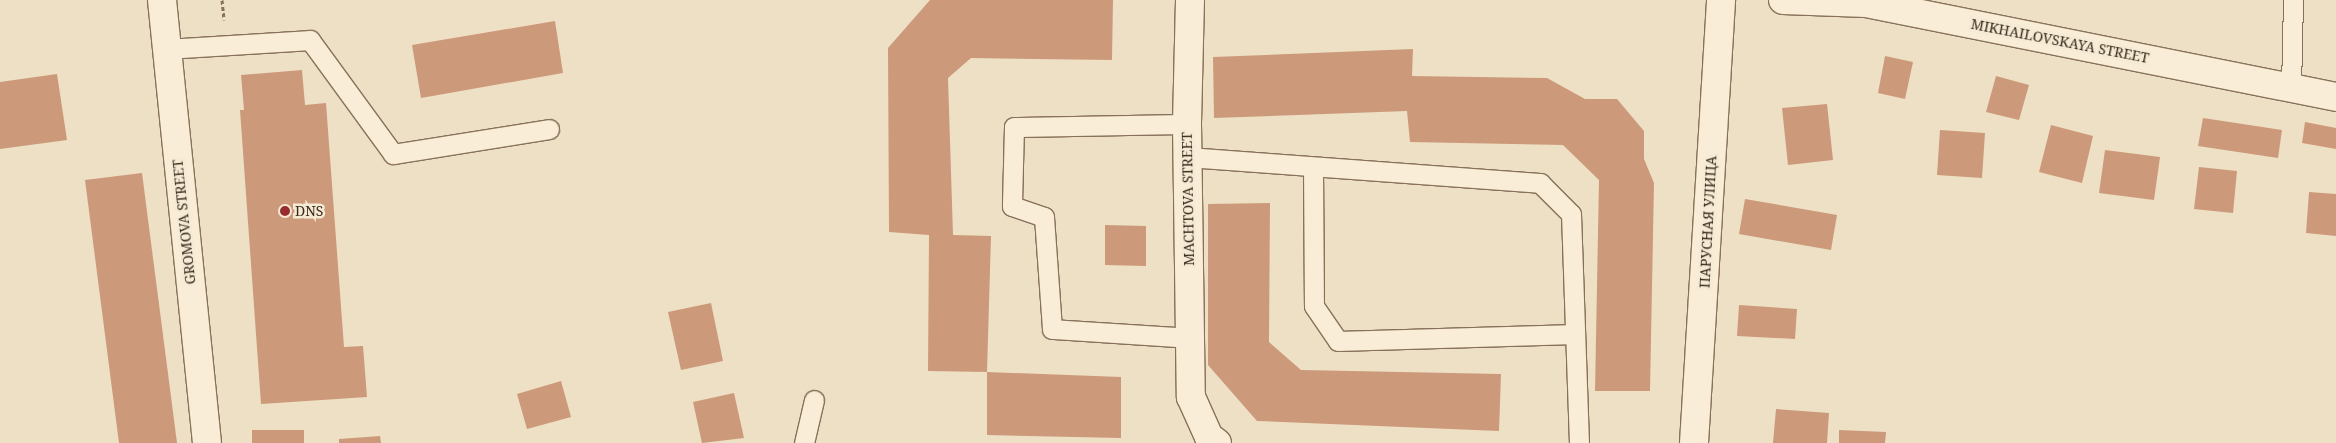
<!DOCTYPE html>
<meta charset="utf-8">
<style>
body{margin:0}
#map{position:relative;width:2336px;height:443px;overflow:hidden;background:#eee0c4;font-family:"Noto Serif",serif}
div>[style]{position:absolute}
.building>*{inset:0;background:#cc997a}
.path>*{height:3px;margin-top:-1.5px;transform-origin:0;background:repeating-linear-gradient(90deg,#88715a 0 4px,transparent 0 6.5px)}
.roads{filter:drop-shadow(1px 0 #88715a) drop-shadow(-1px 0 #88715a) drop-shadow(0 1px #88715a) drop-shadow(0 -1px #88715a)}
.service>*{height:19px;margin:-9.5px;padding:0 9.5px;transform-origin:9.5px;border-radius:9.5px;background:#f9edd7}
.minor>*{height:28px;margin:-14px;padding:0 14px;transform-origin:14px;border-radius:14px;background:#f9edd7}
.tertiary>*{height:28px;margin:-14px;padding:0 14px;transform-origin:14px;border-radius:14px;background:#f9edd7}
.dots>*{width:14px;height:14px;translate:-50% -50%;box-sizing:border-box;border:2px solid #f5ead3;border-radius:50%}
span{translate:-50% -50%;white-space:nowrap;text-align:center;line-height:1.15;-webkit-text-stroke:5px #f5ead3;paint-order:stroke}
.street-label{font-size:14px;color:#382a1e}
.poi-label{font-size:14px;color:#382a1e}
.left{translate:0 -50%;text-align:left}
</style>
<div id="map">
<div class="building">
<i style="clip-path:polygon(930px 0,1113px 0,1112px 60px,971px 58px,948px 78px,953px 235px,991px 236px,987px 372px,928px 371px,929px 235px,889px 232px,888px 48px)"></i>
<i style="clip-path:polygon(555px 21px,563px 73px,421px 98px,412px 45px)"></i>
<i style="clip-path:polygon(1413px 49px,1412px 76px,1547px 78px,1585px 99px,1617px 99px,1644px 131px,1644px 159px,1654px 183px,1650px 391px,1595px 391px,1599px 180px,1563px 145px,1410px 142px,1407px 111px,1214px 118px,1213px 57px)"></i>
<i style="clip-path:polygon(1885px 56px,1913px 62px,1905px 99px,1878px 93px)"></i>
<i style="clip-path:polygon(302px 70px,305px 105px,326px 103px,344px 347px,363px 346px,367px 397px,261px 404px,240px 110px,244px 110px,241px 75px)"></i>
<i style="clip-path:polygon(57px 74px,67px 140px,0 149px,0 82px)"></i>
<i style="clip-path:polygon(1996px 76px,2029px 85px,2019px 120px,1986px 112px)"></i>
<i style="clip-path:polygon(1827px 104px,1833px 160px,1788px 165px,1782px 108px)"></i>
<i style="clip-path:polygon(2203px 118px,2282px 130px,2278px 158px,2198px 146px)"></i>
<i style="clip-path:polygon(2305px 122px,2336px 128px,2336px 149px,2302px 143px)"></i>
<i style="clip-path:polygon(2051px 125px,2093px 136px,2082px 183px,2039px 172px)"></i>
<i style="clip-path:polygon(1940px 130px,1985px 133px,1982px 178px,1937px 175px)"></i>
<i style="clip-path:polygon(2105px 150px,2160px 157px,2154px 200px,2099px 193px)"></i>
<i style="clip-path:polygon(2199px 167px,2237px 171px,2233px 213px,2194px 209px)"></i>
<i style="clip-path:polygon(142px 173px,177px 443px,119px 443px,85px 180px)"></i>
<i style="clip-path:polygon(2309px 192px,2336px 194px,2336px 236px,2306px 233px)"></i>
<i style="clip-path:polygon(1745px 199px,1837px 215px,1831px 250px,1739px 234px)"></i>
<i style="clip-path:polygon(1270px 203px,1269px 342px,1301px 370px,1501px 374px,1499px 431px,1257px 421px,1208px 365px,1208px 204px)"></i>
<i style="clip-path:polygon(1105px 225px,1146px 226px,1146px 266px,1105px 265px)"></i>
<i style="clip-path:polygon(711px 303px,723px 361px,681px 370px,668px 312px)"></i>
<i style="clip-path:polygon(1739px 305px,1797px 309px,1795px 339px,1737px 336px)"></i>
<i style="clip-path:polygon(987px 372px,1121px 377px,1121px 438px,987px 435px)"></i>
<i style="clip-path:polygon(561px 381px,571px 417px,527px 429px,517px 394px)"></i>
<i style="clip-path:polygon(734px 393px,744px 438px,702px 443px,693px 402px)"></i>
<i style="clip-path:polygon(1776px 409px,1829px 413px,1827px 443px,1773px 443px)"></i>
<i style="clip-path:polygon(252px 430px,304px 430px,304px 443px,252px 443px)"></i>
<i style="clip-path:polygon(1839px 430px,1886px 432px,1885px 443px,1839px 443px)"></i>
<i style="clip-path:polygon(380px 436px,381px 443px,339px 443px,339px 439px)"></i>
</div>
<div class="path">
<i style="left:222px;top:0;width:20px;rotate:84deg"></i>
</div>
<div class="roads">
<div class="service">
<i style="left:167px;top:49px;width:143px;rotate:-3.6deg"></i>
<i style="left:310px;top:40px;width:141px;rotate:53.9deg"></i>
<i style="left:393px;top:154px;width:158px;rotate:-9.1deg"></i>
<i style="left:2291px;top:88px;width:88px;rotate:-88.7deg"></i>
<i style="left:1187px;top:124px;width:173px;rotate:179deg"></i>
<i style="left:1014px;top:127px;width:79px;rotate:91.5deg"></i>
<i style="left:1012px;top:206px;width:34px;rotate:19deg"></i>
<i style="left:1044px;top:217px;width:112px;rotate:85.9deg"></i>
<i style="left:1052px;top:329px;width:138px;rotate:3.7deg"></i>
<i style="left:1187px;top:157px;width:354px;rotate:4.2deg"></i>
<i style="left:1540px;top:183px;width:44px;rotate:45deg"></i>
<i style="left:1571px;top:214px;width:229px;rotate:88deg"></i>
<i style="left:1313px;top:167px;width:139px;rotate:89.6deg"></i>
<i style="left:1314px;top:306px;width:42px;rotate:55.6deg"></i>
<i style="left:1338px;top:341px;width:237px;rotate:-1.7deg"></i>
<i style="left:804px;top:443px;width:44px;rotate:-76.9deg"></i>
</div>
<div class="minor">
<i style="left:1190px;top:0;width:124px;rotate:91.4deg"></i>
<i style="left:1187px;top:124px;width:273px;rotate:89.2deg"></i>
<i style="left:1191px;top:397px;width:44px;rotate:65.8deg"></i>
<i style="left:1209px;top:437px;width:10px;rotate:37deg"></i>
<i style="left:1783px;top:0;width:83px;rotate:2.1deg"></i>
<i style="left:1866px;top:3px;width:479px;rotate:11.3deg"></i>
<i style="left:1694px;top:443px;width:444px;rotate:-86.5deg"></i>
</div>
<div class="tertiary">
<i style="left:162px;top:0;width:445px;rotate:84.2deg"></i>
</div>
</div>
<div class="dots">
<i style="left:285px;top:211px;background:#972b30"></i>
</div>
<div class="street-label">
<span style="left:2060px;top:41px;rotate:11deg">MIKHAILOVSKAYA STREET</span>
<span style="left:1188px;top:199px;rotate:-91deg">MACHTOVA STREET</span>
<span style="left:184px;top:222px;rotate:-96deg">GROMOVA STREET</span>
<span style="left:1708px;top:222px;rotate:-87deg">ПАРУСНАЯ УЛИЦА</span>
</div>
<div class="poi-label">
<span class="left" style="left:295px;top:211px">DNS</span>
</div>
</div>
